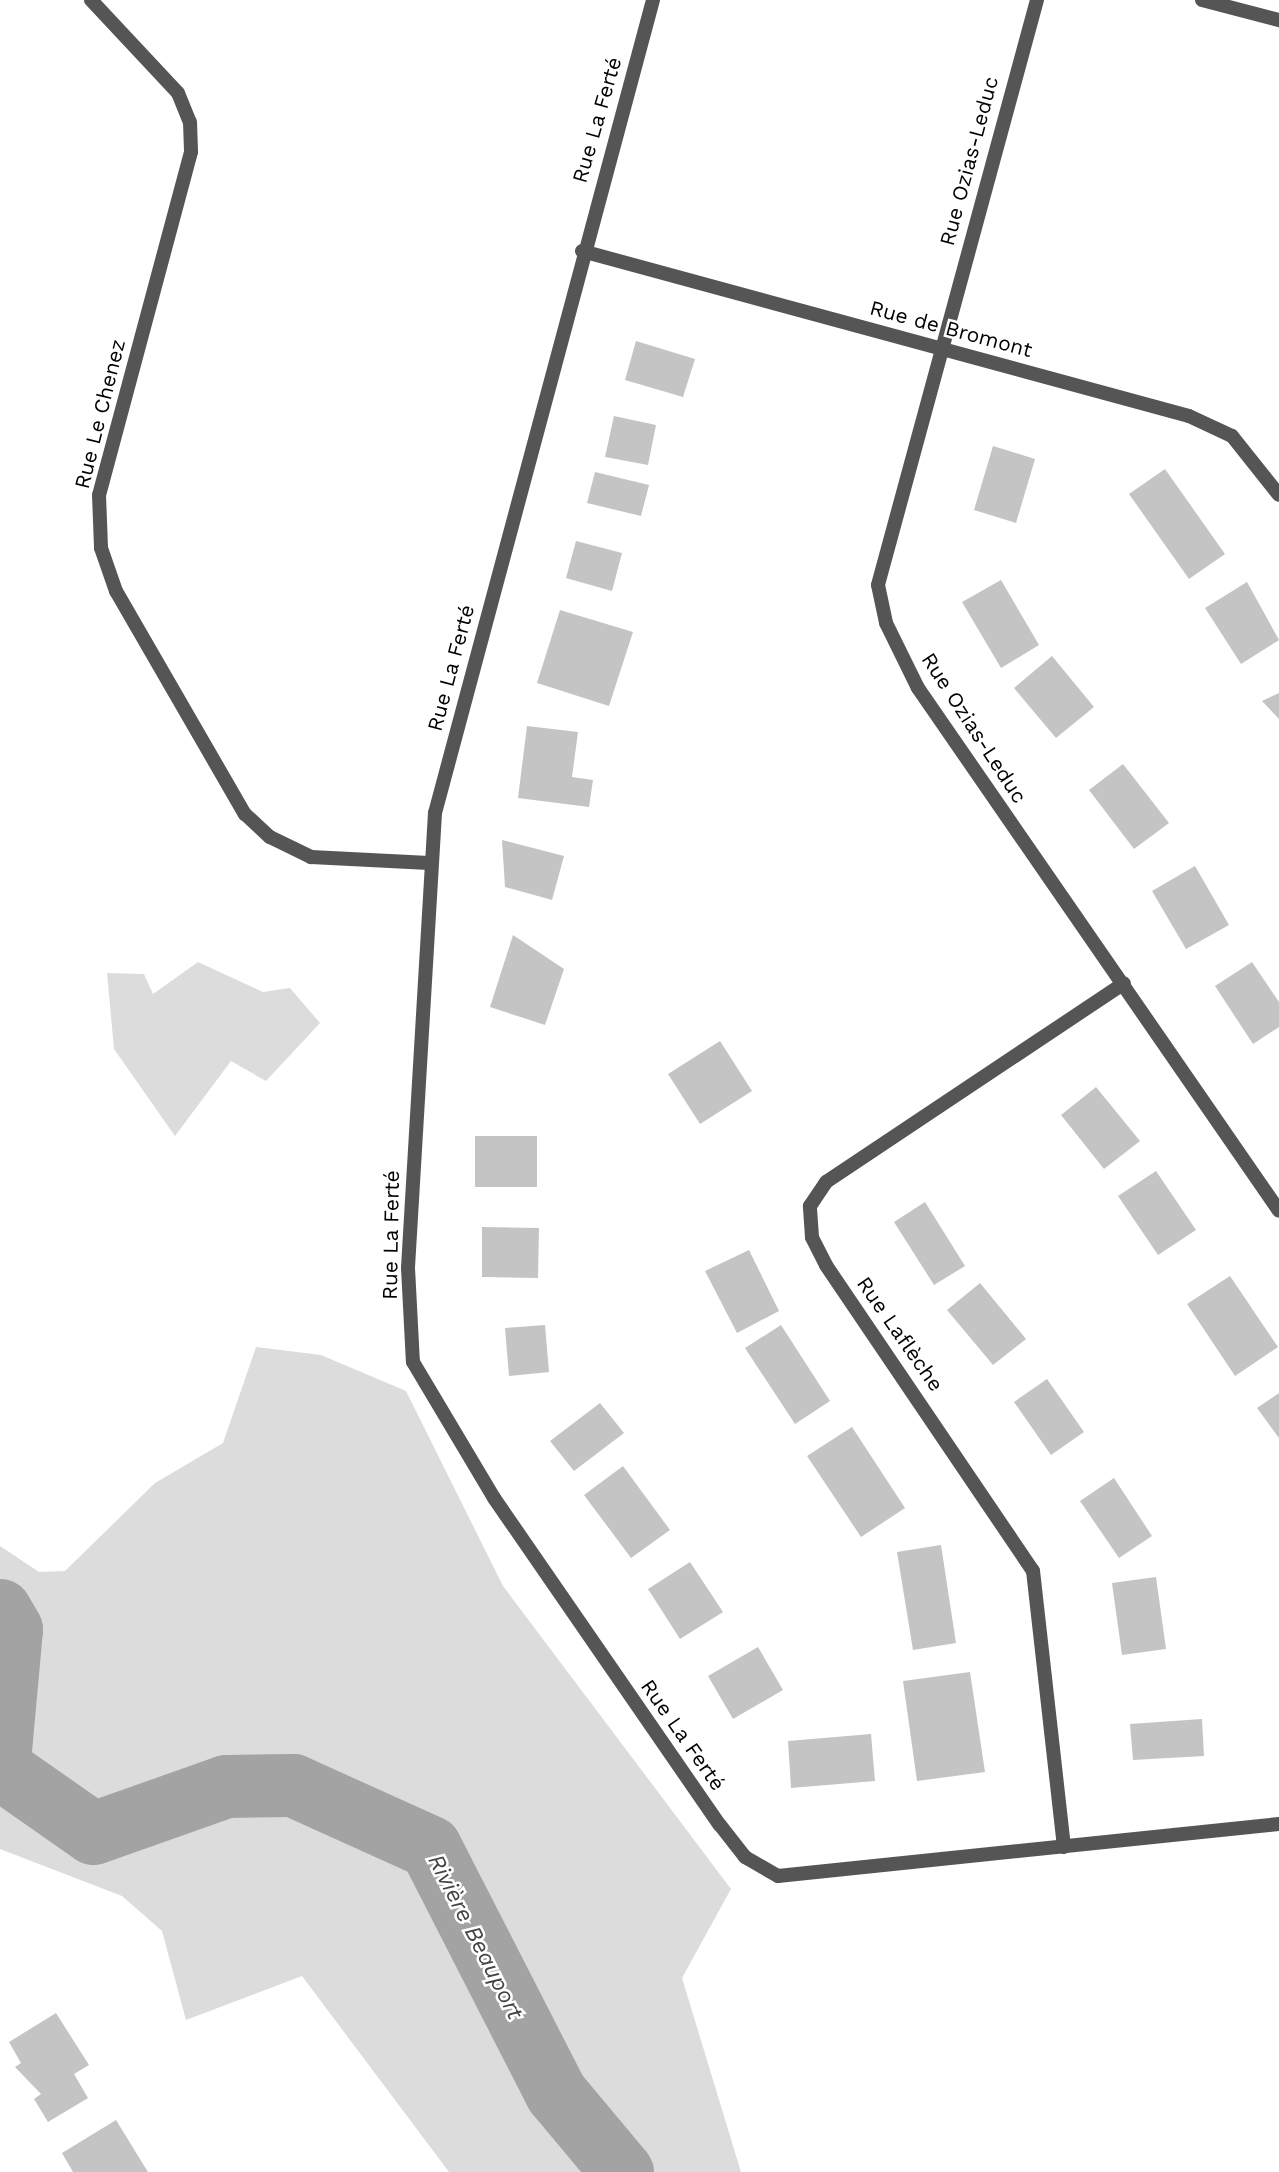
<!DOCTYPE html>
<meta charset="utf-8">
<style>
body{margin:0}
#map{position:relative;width:1279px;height:2172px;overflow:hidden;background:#fff;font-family:"Work Sans",sans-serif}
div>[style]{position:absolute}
.green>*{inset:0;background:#dcdcdc}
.river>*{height:63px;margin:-31.5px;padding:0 31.5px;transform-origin:31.5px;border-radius:31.5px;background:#a3a3a3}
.building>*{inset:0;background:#c4c4c4}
.minor>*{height:14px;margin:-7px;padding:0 7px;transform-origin:7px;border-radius:7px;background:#555}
span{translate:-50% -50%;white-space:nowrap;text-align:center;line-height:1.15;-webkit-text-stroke:5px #fff;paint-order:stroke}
.street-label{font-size:21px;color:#000}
.water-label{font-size:23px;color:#444;font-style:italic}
</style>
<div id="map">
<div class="green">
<i style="clip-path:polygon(198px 962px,263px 992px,290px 988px,320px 1023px,266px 1081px,231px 1061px,175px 1136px,114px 1049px,107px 973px,144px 974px,153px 994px)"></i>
<i style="clip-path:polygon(256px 1347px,321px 1355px,406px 1391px,503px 1586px,731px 1889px,682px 1978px,741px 2172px,449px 2172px,302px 1976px,186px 2020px,162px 1931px,122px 1896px,0 1849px,0 1546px,39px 1572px,65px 1571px,155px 1483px,223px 1443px)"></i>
</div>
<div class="river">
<i style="left:0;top:1610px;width:22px;rotate:60deg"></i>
<i style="left:11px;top:1629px;width:121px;rotate:95.2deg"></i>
<i style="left:0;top:1768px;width:113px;rotate:35deg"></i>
<i style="left:93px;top:1833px;width:141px;rotate:-19.5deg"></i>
<i style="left:226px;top:1786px;width:67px;rotate:-0.9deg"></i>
<i style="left:293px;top:1785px;width:150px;rotate:24.3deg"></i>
<i style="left:430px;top:1847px;width:276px;rotate:62.9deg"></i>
<i style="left:556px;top:2093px;width:103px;rotate:50.1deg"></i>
</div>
<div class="building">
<i style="clip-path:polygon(636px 341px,695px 359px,683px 397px,625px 380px)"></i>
<i style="clip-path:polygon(614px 416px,656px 425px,648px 465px,605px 457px)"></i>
<i style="clip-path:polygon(993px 446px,1035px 459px,1016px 523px,974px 510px)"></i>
<i style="clip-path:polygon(1165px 469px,1225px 554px,1189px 579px,1129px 494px)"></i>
<i style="clip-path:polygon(595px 472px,649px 485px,641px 516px,587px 503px)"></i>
<i style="clip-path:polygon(576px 541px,622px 553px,612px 591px,566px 578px)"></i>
<i style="clip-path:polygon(1001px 580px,1039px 645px,1001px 668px,962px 602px)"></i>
<i style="clip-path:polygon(1247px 582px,1279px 640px,1241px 664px,1205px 608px)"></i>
<i style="clip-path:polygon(560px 610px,633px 632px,609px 706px,537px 683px)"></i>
<i style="clip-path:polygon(1052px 656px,1094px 707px,1056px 738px,1014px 688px)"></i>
<i style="clip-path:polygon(1279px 693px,1279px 719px,1262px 701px)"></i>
<i style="clip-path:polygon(527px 726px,578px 732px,572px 777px,593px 780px,589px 807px,518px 798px)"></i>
<i style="clip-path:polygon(1123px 764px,1169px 823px,1134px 849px,1089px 790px)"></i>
<i style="clip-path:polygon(502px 840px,564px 856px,552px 900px,505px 887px)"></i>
<i style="clip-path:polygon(1195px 866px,1229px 925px,1186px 949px,1152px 891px)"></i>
<i style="clip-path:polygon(513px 935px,564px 969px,545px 1025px,490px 1007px)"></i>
<i style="clip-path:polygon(1252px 962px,1279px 1002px,1279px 1027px,1253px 1044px,1215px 986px)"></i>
<i style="clip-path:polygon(720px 1041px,752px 1091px,700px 1124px,668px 1074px)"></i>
<i style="clip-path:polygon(1096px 1087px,1140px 1141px,1104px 1169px,1061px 1115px)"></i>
<i style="clip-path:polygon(475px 1136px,537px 1136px,537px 1187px,475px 1187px)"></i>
<i style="clip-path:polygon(1156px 1171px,1196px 1230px,1158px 1255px,1118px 1196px)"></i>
<i style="clip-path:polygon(925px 1202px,965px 1266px,934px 1285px,894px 1222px)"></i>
<i style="clip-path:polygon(482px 1227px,539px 1228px,538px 1278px,482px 1277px)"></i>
<i style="clip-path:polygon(749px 1250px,779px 1311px,737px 1333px,705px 1271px)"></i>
<i style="clip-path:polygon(1230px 1276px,1278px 1347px,1235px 1376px,1187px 1304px)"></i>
<i style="clip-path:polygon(980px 1283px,1026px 1339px,993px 1365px,947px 1310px)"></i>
<i style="clip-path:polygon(545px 1325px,549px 1372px,509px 1376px,505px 1328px)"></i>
<i style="clip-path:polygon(781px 1325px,830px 1401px,795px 1424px,745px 1348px)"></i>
<i style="clip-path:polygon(1047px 1379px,1084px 1432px,1051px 1455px,1014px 1402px)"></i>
<i style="clip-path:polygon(1279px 1393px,1279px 1438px,1257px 1408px)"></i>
<i style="clip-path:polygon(600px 1403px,624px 1433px,574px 1471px,550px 1441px)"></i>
<i style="clip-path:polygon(852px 1427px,905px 1508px,861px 1537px,807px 1456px)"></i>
<i style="clip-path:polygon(623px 1466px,670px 1530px,631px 1558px,584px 1495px)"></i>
<i style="clip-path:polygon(1114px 1478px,1152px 1536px,1119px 1558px,1080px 1501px)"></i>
<i style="clip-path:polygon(941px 1545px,956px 1643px,913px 1650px,897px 1552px)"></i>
<i style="clip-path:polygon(690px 1562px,723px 1612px,680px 1639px,648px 1589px)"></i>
<i style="clip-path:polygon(1156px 1577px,1166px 1649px,1122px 1655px,1112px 1583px)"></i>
<i style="clip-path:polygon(758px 1647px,783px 1690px,733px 1719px,708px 1676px)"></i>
<i style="clip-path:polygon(970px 1672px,985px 1772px,917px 1781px,903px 1681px)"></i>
<i style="clip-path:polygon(1202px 1719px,1204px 1756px,1133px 1760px,1130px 1724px)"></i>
<i style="clip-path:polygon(871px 1734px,875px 1781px,791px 1788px,788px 1741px)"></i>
<i style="clip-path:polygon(56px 2013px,89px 2065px,74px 2074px,88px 2098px,48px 2122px,34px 2099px,41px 2094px,15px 2067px,21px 2063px,9px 2042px)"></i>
<i style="clip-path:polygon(116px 2120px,148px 2172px,73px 2172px,62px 2153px)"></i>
</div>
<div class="minor">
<i style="left:91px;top:0;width:127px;rotate:46.9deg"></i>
<i style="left:178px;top:93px;width:31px;rotate:68deg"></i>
<i style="left:190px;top:122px;width:30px;rotate:88deg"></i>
<i style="left:191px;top:152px;width:355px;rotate:105deg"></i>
<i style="left:99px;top:495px;width:53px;rotate:87.8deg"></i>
<i style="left:101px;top:548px;width:46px;rotate:70.8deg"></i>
<i style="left:116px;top:591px;width:258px;rotate:60deg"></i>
<i style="left:245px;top:814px;width:34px;rotate:43deg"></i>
<i style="left:270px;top:837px;width:46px;rotate:26deg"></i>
<i style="left:311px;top:857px;width:118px;rotate:2.9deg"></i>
<i style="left:653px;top:0;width:842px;rotate:105.01deg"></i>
<i style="left:435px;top:813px;width:456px;rotate:93.4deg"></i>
<i style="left:408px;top:1268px;width:94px;rotate:87deg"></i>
<i style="left:413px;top:1362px;width:158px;rotate:59.2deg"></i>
<i style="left:494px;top:1498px;width:397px;rotate:55.4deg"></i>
<i style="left:720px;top:1825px;width:41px;rotate:52deg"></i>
<i style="left:745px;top:1857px;width:38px;rotate:30deg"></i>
<i style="left:778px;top:1876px;width:504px;rotate:-5.93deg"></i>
<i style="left:1037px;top:0;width:606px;rotate:105.21deg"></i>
<i style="left:878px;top:585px;width:39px;rotate:78deg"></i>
<i style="left:886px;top:623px;width:72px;rotate:63.8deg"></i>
<i style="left:918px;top:688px;width:635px;rotate:55.38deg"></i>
<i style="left:1202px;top:0;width:80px;rotate:14.6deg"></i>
<i style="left:582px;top:251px;width:629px;rotate:15.21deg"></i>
<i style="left:1189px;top:416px;width:47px;rotate:24.9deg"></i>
<i style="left:1232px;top:436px;width:75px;rotate:51.5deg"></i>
<i style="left:1064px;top:1847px;width:278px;rotate:-96.4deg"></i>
<i style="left:1033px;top:1571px;width:369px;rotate:-124.1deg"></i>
<i style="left:826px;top:1265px;width:31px;rotate:-117deg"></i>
<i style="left:812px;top:1237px;width:31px;rotate:-94deg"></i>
<i style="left:810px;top:1206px;width:29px;rotate:-56deg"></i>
<i style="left:826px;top:1182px;width:358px;rotate:-33.7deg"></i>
</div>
<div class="street-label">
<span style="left:597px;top:120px;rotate:-74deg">Rue La Ferté</span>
<span style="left:969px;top:161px;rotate:-75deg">Rue Ozias-Leduc</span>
<span style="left:951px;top:329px;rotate:15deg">Rue de Bromont</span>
<span style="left:100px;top:414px;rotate:-76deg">Rue Le Chenez</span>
<span style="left:451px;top:668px;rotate:-75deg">Rue La Ferté</span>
<span style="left:974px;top:728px;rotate:57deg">Rue Ozias-Leduc</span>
<span style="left:391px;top:1235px;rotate:-89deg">Rue La Ferté</span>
<span style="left:900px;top:1334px;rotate:55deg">Rue Laflèche</span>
<span style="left:683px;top:1735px;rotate:55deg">Rue La Ferté</span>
</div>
<div class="water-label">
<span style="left:475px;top:1937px;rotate:63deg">Rivière Beauport</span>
</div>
</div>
